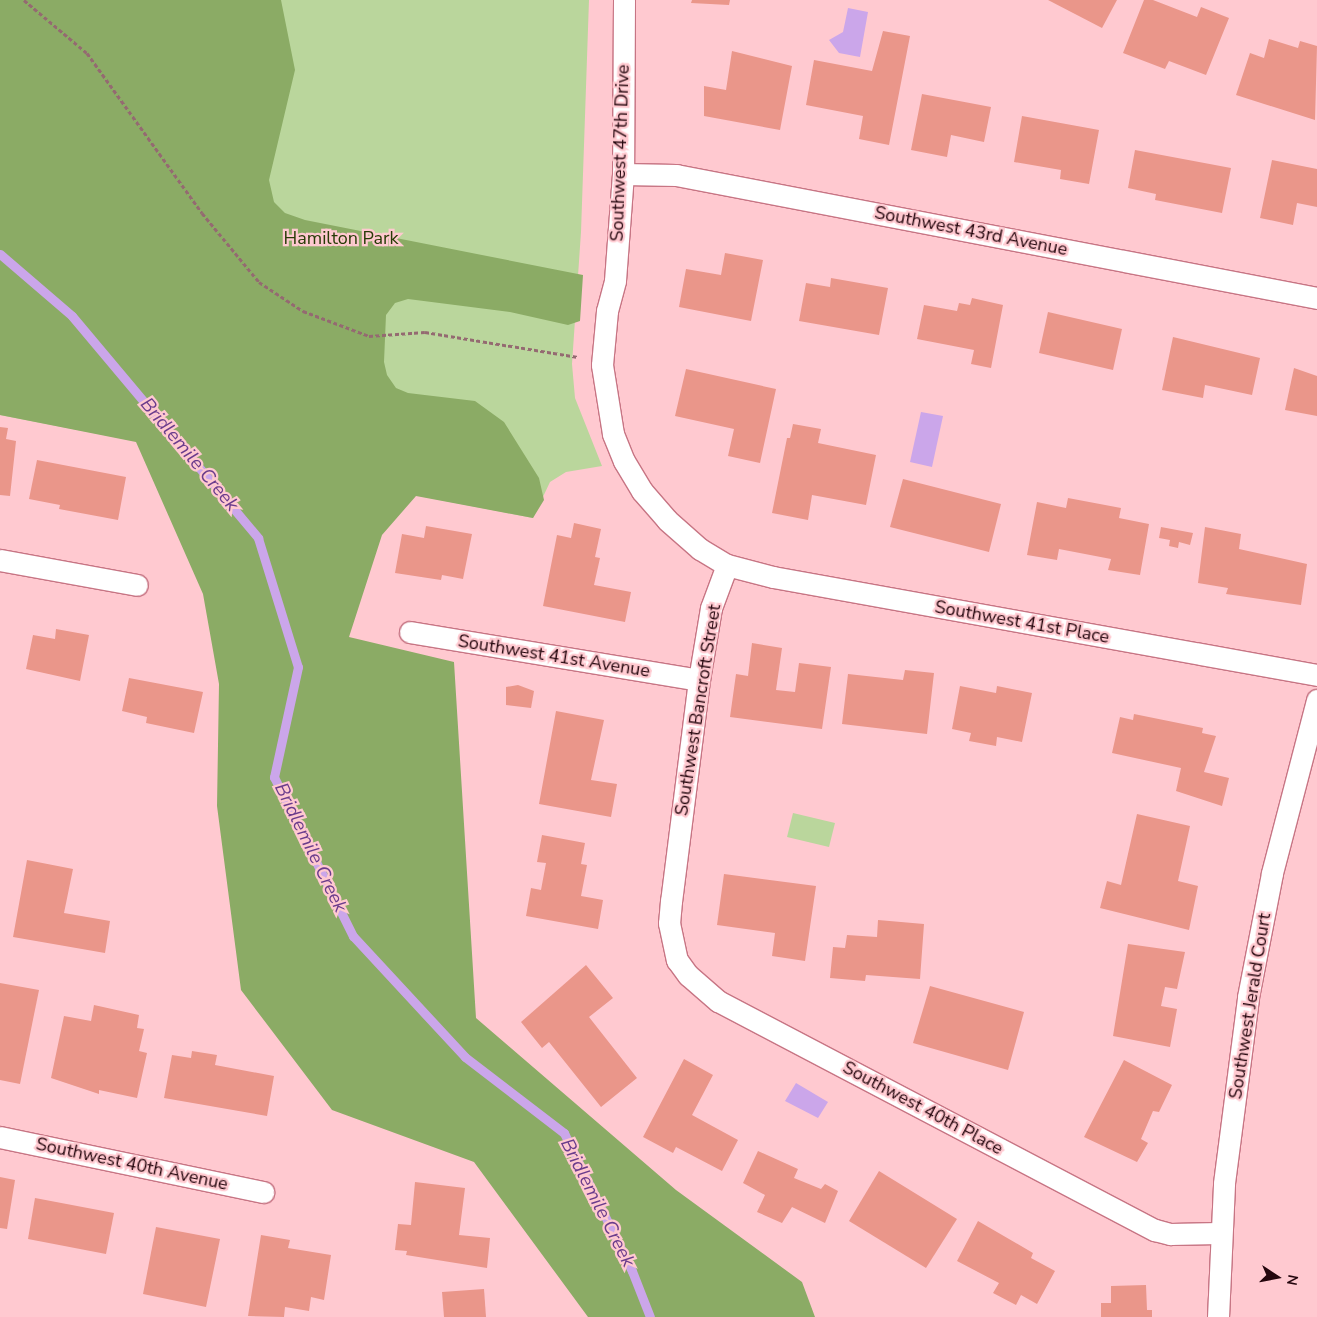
<!DOCTYPE html>
<style>
body{margin:0}
#map{position:relative;width:1317px;height:1317px;overflow:hidden;background:#ffc9d0;font-family:"Nunito Sans",sans-serif}
div>[style]{position:absolute}
.green>*{inset:0;background:#bad69c}
.forest>*{inset:0;background:#8bab65}
.water>*{inset:0;background:#cba6ea}
.stream>*{height:9px;margin:-4.5px;padding:0 4.5px;transform-origin:4.5px;border-radius:4.5px;background:#cba6ea}
.building>*{inset:0;background:#ea968a}
.path>*{height:3px;margin-top:-1.5px;transform-origin:0;background:repeating-linear-gradient(90deg,#946a71 0 4px,transparent 0 6.5px)}
.roads{filter:drop-shadow(1px 0 #c77584) drop-shadow(-1px 0 #c77584) drop-shadow(0 1px #c77584) drop-shadow(0 -1px #c77584)}
.minor>*{height:21px;margin:-10.5px;padding:0 10.5px;transform-origin:10.5px;border-radius:10.5px;background:#fff}
span{translate:-50% -50%;white-space:nowrap;text-align:center;line-height:1.15;-webkit-text-stroke:4.5px #ffc9d0;paint-order:stroke}
.street-label{font-size:18px;color:#24060d}
.park-label{font-size:18px;color:#273b06}
.water-label{font-size:19px;color:#6b3c8c;font-style:italic}
.north{position:absolute;left:1252px;top:1252px;width:50px;height:50px;-webkit-text-stroke:4px #ffc9d0;paint-order:stroke;rotate:101deg;font-size:14px;font-weight:700;line-height:20px;text-align:center;color:#24060d}
.north::after{content:'';display:block;margin:auto;width:18px;height:22px;background:#24060d;clip-path:polygon(50% 0,100% 100%,50% 72%,0 100%)}
</style>
<div id="map">
<div class="green">
<i style="clip-path:polygon(0 0,589px 0,581px 232px,572px 364px,575px 398px,602px 466px,566px 472px,550px 482px,533px 518px,0 415px)"></i>
<i style="clip-path:polygon(793px 813px,835px 823px,829px 847px,787px 837px)"></i>
</div>
<div class="forest">
<i style="clip-path:polygon(0 0,281px 0,295px 70px,269px 180px,274px 202px,285px 213px,305px 220px,583px 275px,580px 321px,568px 325px,510px 312px,408px 299px,395px 303px,386px 315px,384px 362px,387px 375px,396px 388px,408px 393px,475px 401px,504px 422px,539px 478px,544px 500px,533px 518px,416px 496px,382px 535px,349px 637px,454px 662px,476px 1018px,676px 1190px,802px 1282px,815px 1317px,588px 1317px,474px 1162px,332px 1110px,241px 990px,217px 806px,219px 684px,203px 594px,136px 442px,0 415px)"></i>
</div>
<div class="water">
<i style="clip-path:polygon(848px 8px,868px 12px,860px 57px,839px 53px,829px 40px,843px 32px)"></i>
<i style="clip-path:polygon(921px 412px,943px 416px,932px 467px,910px 462px)"></i>
<i style="clip-path:polygon(796px 1083px,828px 1102px,818px 1118px,785px 1101px)"></i>
</div>
<div class="stream">
<i style="left:0;top:254px;width:95px;rotate:40.7deg"></i>
<i style="left:72px;top:316px;width:290px;rotate:50deg"></i>
<i style="left:258px;top:538px;width:135px;rotate:72.8deg"></i>
<i style="left:298px;top:667px;width:113px;rotate:102.3deg"></i>
<i style="left:274px;top:777px;width:178px;rotate:63.6deg"></i>
<i style="left:353px;top:936px;width:165px;rotate:47.2deg"></i>
<i style="left:465px;top:1057px;width:125px;rotate:37.5deg"></i>
<i style="left:564px;top:1133px;width:154px;rotate:63.8deg"></i>
<i style="left:632px;top:1271px;width:49px;rotate:68.6deg"></i>
</div>
<div class="building">
<i style="clip-path:polygon(692px 0,730px 0,729px 5px,691px 3px)"></i>
<i style="clip-path:polygon(1048px 0,1117px 0,1102px 28px)"></i>
<i style="clip-path:polygon(1144px 0,1153px 0,1197px 17px,1201px 7px,1229px 18px,1206px 75px,1169px 61px,1165px 69px,1123px 53px)"></i>
<i style="clip-path:polygon(883px 31px,910px 36px,889px 145px,859px 139px,863px 116px,806px 105px,814px 60px,872px 71px)"></i>
<i style="clip-path:polygon(1269px 39px,1298px 48px,1300px 41px,1317px 46px,1315px 120px,1236px 95px,1250px 53px,1264px 58px)"></i>
<i style="clip-path:polygon(732px 51px,792px 66px,780px 130px,704px 116px,704px 86px,726px 90px)"></i>
<i style="clip-path:polygon(922px 94px,991px 107px,984px 142px,951px 135px,947px 157px,911px 150px)"></i>
<i style="clip-path:polygon(1022px 116px,1099px 130px,1089px 184px,1060px 179px,1061px 170px,1014px 162px)"></i>
<i style="clip-path:polygon(1135px 150px,1231px 168px,1222px 213px,1155px 200px,1156px 194px,1128px 188px)"></i>
<i style="clip-path:polygon(1272px 160px,1317px 169px,1317px 207px,1297px 203px,1293px 225px,1260px 218px)"></i>
<i style="clip-path:polygon(725px 253px,763px 260px,751px 321px,679px 307px,686px 269px,721px 275px)"></i>
<i style="clip-path:polygon(831px 278px,888px 288px,879px 335px,799px 321px,806px 283px,830px 287px)"></i>
<i style="clip-path:polygon(972px 298px,1003px 305px,991px 368px,971px 364px,974px 350px,917px 339px,924px 305px,957px 311px,959px 303px,970px 305px)"></i>
<i style="clip-path:polygon(1048px 312px,1122px 329px,1113px 370px,1039px 353px)"></i>
<i style="clip-path:polygon(1173px 337px,1260px 358px,1252px 395px,1205px 385px,1203px 398px,1162px 390px)"></i>
<i style="clip-path:polygon(1294px 368px,1317px 376px,1317px 416px,1285px 410px)"></i>
<i style="clip-path:polygon(686px 369px,776px 389px,760px 463px,728px 456px,734px 429px,675px 416px)"></i>
<i style="clip-path:polygon(793px 424px,821px 429px,818px 443px,876px 455px,866px 505px,812px 495px,808px 520px,772px 513px,787px 438px,790px 438px)"></i>
<i style="clip-path:polygon(0 427px,8px 428px,6px 439px,16px 441px,10px 496px,0 495px)"></i>
<i style="clip-path:polygon(37px 460px,126px 477px,118px 520px,59px 509px,60px 505px,29px 499px)"></i>
<i style="clip-path:polygon(903px 479px,1001px 504px,989px 552px,890px 527px)"></i>
<i style="clip-path:polygon(1068px 498px,1121px 508px,1119px 518px,1149px 524px,1140px 575px,1108px 570px,1111px 559px,1059px 549px,1057px 560px,1027px 555px,1037px 502px,1066px 508px)"></i>
<i style="clip-path:polygon(574px 523px,601px 529px,595px 557px,600px 558px,594px 585px,631px 592px,625px 622px,543px 606px,557px 535px,571px 538px)"></i>
<i style="clip-path:polygon(426px 526px,472px 534px,463px 579px,442px 575px,441px 580px,395px 573px,402px 534px,424px 538px)"></i>
<i style="clip-path:polygon(1161px 527px,1193px 533px,1190px 545px,1179px 542px,1178px 548px,1169px 546px,1170px 540px,1159px 538px)"></i>
<i style="clip-path:polygon(1205px 527px,1241px 534px,1239px 549px,1307px 564px,1301px 605px,1226px 594px,1228px 588px,1198px 583px)"></i>
<i style="clip-path:polygon(56px 629px,89px 635px,80px 681px,26px 669px,33px 635px,55px 639px)"></i>
<i style="clip-path:polygon(752px 643px,782px 648px,776px 690px,795px 692px,799px 663px,831px 667px,822px 729px,730px 717px,736px 674px,748px 676px)"></i>
<i style="clip-path:polygon(905px 670px,934px 673px,927px 734px,842px 724px,848px 674px,903px 680px)"></i>
<i style="clip-path:polygon(129px 678px,203px 692px,194px 733px,146px 723px,147px 717px,122px 711px)"></i>
<i style="clip-path:polygon(518px 685px,534px 691px,531px 708px,506px 705px,506px 687px)"></i>
<i style="clip-path:polygon(960px 686px,996px 693px,997px 686px,1032px 693px,1022px 742px,997px 737px,996px 746px,969px 741px,971px 733px,952px 729px)"></i>
<i style="clip-path:polygon(556px 711px,604px 720px,591px 780px,617px 784px,611px 817px,539px 804px)"></i>
<i style="clip-path:polygon(1134px 714px,1203px 728px,1202px 733px,1216px 736px,1204px 772px,1229px 778px,1222px 806px,1176px 791px,1181px 768px,1112px 753px,1120px 717px,1133px 720px)"></i>
<i style="clip-path:polygon(1137px 814px,1190px 826px,1178px 881px,1198px 886px,1189px 930px,1100px 908px,1107px 881px,1121px 885px)"></i>
<i style="clip-path:polygon(542px 835px,585px 843px,581px 864px,587px 865px,581px 896px,603px 900px,598px 929px,526px 916px,531px 888px,541px 890px,546px 863px,537px 862px)"></i>
<i style="clip-path:polygon(27px 860px,73px 869px,64px 913px,110px 921px,105px 953px,13px 937px)"></i>
<i style="clip-path:polygon(724px 874px,816px 886px,805px 961px,772px 956px,775px 933px,717px 925px)"></i>
<i style="clip-path:polygon(878px 920px,924px 924px,920px 979px,866px 975px,865px 981px,830px 978px,833px 947px,845px 948px,847px 935px,877px 937px)"></i>
<i style="clip-path:polygon(1128px 944px,1185px 952px,1177px 989px,1165px 987px,1161px 1006px,1177px 1009px,1170px 1047px,1113px 1036px)"></i>
<i style="clip-path:polygon(586px 965px,613px 998px,589px 1017px,637px 1078px,601px 1107px,549px 1042px,542px 1048px,521px 1022px)"></i>
<i style="clip-path:polygon(0 983px,39px 990px,20px 1084px,0 1080px)"></i>
<i style="clip-path:polygon(930px 986px,1024px 1012px,1008px 1070px,913px 1043px)"></i>
<i style="clip-path:polygon(94px 1005px,139px 1015px,137px 1028px,144px 1029px,139px 1051px,147px 1053px,137px 1098px,99px 1090px,99px 1094px,51px 1078px,64px 1016px,91px 1021px)"></i>
<i style="clip-path:polygon(192px 1051px,217px 1055px,215px 1065px,274px 1076px,267px 1116px,164px 1098px,172px 1055px,191px 1058px)"></i>
<i style="clip-path:polygon(684px 1059px,713px 1075px,692px 1115px,738px 1140px,722px 1171px,676px 1147px,673px 1153px,643px 1137px)"></i>
<i style="clip-path:polygon(1124px 1060px,1172px 1085px,1159px 1112px,1153px 1111px,1141px 1139px,1148px 1143px,1137px 1162px,1084px 1137px)"></i>
<i style="clip-path:polygon(758px 1151px,798px 1169px,794px 1178px,821px 1189px,825px 1184px,838px 1191px,825px 1223px,792px 1207px,782px 1223px,757px 1212px,765px 1195px,743px 1183px)"></i>
<i style="clip-path:polygon(879px 1171px,957px 1219px,926px 1268px,849px 1221px)"></i>
<i style="clip-path:polygon(0 1177px,15px 1180px,7px 1229px,0 1228px)"></i>
<i style="clip-path:polygon(415px 1182px,465px 1188px,459px 1235px,490px 1238px,487px 1268px,406px 1255px,407px 1251px,395px 1250px,398px 1224px,411px 1225px)"></i>
<i style="clip-path:polygon(35px 1198px,114px 1213px,106px 1254px,28px 1239px)"></i>
<i style="clip-path:polygon(978px 1221px,1033px 1253px,1031px 1258px,1055px 1271px,1037px 1304px,1021px 1295px,1016px 1305px,993px 1293px,999px 1283px,957px 1261px)"></i>
<i style="clip-path:polygon(156px 1227px,220px 1239px,206px 1307px,143px 1294px)"></i>
<i style="clip-path:polygon(261px 1235px,290px 1240px,288px 1248px,331px 1255px,324px 1300px,311px 1297px,309px 1311px,285px 1307px,284px 1317px,248px 1316px)"></i>
<i style="clip-path:polygon(1146px 1285px,1147px 1310px,1152px 1310px,1152px 1317px,1101px 1317px,1101px 1303px,1111px 1303px,1111px 1286px)"></i>
<i style="clip-path:polygon(484px 1289px,486px 1317px,444px 1317px,442px 1292px)"></i>
</div>
<div class="path">
<i style="left:24px;top:0;width:82px;rotate:40.1deg"></i>
<i style="left:87px;top:53px;width:197px;rotate:54.3deg"></i>
<i style="left:202px;top:213px;width:89px;rotate:50.4deg"></i>
<i style="left:259px;top:282px;width:53px;rotate:33.4deg"></i>
<i style="left:303px;top:311px;width:71px;rotate:20.7deg"></i>
<i style="left:369px;top:336px;width:56px;rotate:-4.1deg"></i>
<i style="left:425px;top:332px;width:155px;rotate:9.3deg"></i>
</div>
<div class="roads">
<div class="minor">
<i style="left:624px;top:0;width:174px;rotate:90.3deg"></i>
<i style="left:623px;top:174px;width:107px;rotate:94.3deg"></i>
<i style="left:615px;top:281px;width:31px;rotate:105deg"></i>
<i style="left:607px;top:311px;width:54px;rotate:95.3deg"></i>
<i style="left:602px;top:365px;width:70px;rotate:80.9deg"></i>
<i style="left:613px;top:434px;width:29px;rotate:68deg"></i>
<i style="left:624px;top:461px;width:35px;rotate:59deg"></i>
<i style="left:642px;top:491px;width:38px;rotate:49deg"></i>
<i style="left:667px;top:520px;width:44px;rotate:41.3deg"></i>
<i style="left:700px;top:549px;width:31px;rotate:31deg"></i>
<i style="left:727px;top:565px;width:48px;rotate:14.6deg"></i>
<i style="left:773px;top:577px;width:553px;rotate:10.21deg"></i>
<i style="left:623px;top:174px;width:53px;rotate:1.1deg"></i>
<i style="left:676px;top:175px;width:653px;rotate:10.86deg"></i>
<i style="left:0;top:560px;width:139px;rotate:10.3deg"></i>
<i style="left:727px;top:565px;width:46px;rotate:110.4deg"></i>
<i style="left:711px;top:608px;width:73px;rotate:99.5deg"></i>
<i style="left:699px;top:680px;width:223px;rotate:97.2deg"></i>
<i style="left:671px;top:901px;width:22px;rotate:95deg"></i>
<i style="left:669px;top:923px;width:38px;rotate:78deg"></i>
<i style="left:677px;top:960px;width:19px;rotate:54deg"></i>
<i style="left:688px;top:975px;width:40px;rotate:41deg"></i>
<i style="left:718px;top:1001px;width:493px;rotate:27.7deg"></i>
<i style="left:1155px;top:1230px;width:16px;rotate:15deg"></i>
<i style="left:1170px;top:1234px;width:49px;rotate:-1.2deg"></i>
<i style="left:410px;top:632px;width:293px;rotate:9.4deg"></i>
<i style="left:0;top:1137px;width:269px;rotate:11.8deg"></i>
<i style="left:1218px;top:1317px;width:134px;rotate:-87.4deg"></i>
<i style="left:1224px;top:1183px;width:188px;rotate:-82.6deg"></i>
<i style="left:1248px;top:997px;width:126px;rotate:-79deg"></i>
<i style="left:1272px;top:873px;width:179px;rotate:-75.4deg"></i>
</div>
</div>
<div class="street-label">
<span style="left:620px;top:153px;rotate:-88deg">Southwest 47th Drive</span>
<span style="left:971px;top:231px;rotate:11deg">Southwest 43rd Avenue</span>
<span style="left:1022px;top:622px;rotate:10deg">Southwest 41st Place</span>
<span style="left:554px;top:656px;rotate:9deg">Southwest 41st Avenue</span>
<span style="left:698px;top:710px;rotate:-81deg">Southwest Bancroft Street</span>
<span style="left:1250px;top:1006px;rotate:-81deg">Southwest Jerald Court</span>
<span style="left:923px;top:1108px;rotate:28deg">Southwest 40th Place</span>
<span style="left:132px;top:1164px;rotate:12deg">Southwest 40th Avenue</span>
</div>
<div class="park-label">
<span style="left:341px;top:238px">Hamilton Park</span>
</div>
<div class="water-label">
<span style="left:189px;top:455px;rotate:50deg">Bridlemile Creek</span>
<span style="left:310px;top:848px;rotate:64deg">Bridlemile Creek</span>
<span style="left:597px;top:1203px;rotate:63deg">Bridlemile Creek</span>
</div>
<div class="north">N</div>
</div>
